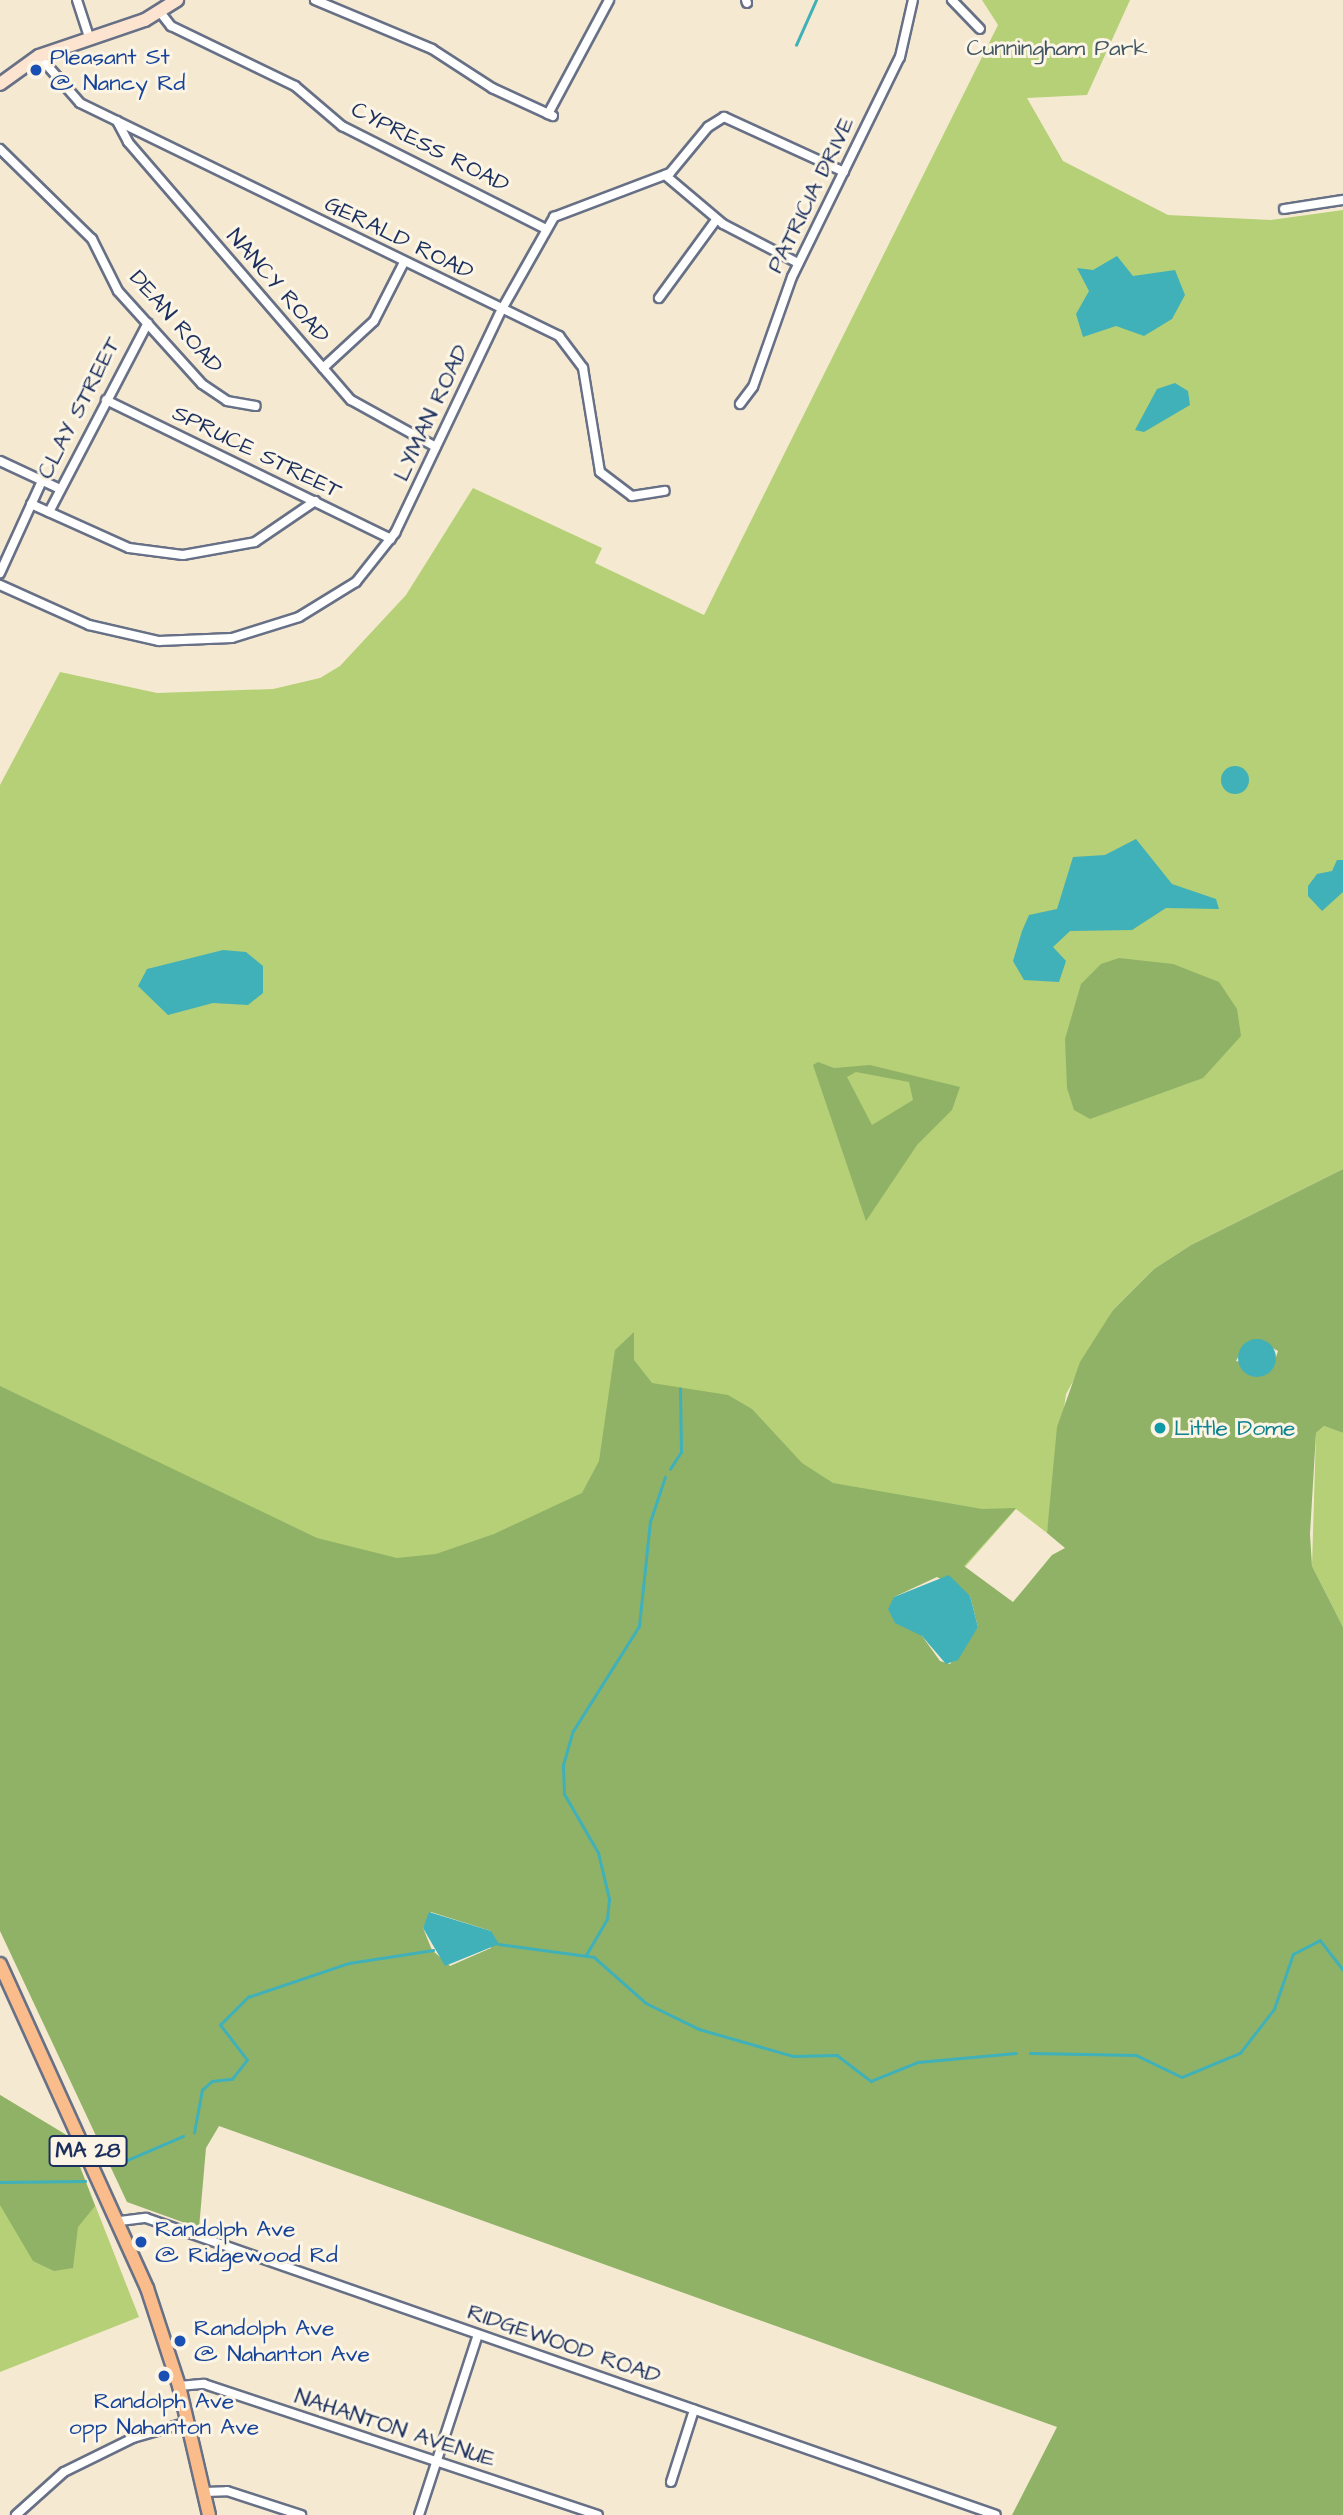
<!DOCTYPE html>
<style>
body{margin:0}
#map{position:relative;width:1343px;height:2515px;overflow:hidden;background:#f5ead1;font-family:"Architects Daughter",sans-serif}
div>[style]{position:absolute}
.green>*{inset:0;background:#b5d076}
.forest>*{inset:0;background:#90b267}
.water>*{inset:0;background:#40b0b9}
.round{border-radius:50%}
.stream>*{height:2.5px;margin:-1.25px;padding:0 1.25px;transform-origin:1.25px;border-radius:1.25px;background:#40b0b9}
.roads{filter:drop-shadow(2px 0 #677086) drop-shadow(-2px 0 #677086) drop-shadow(0 2px #677086) drop-shadow(0 -2px #677086)}
.street>*{height:8px;margin:-4px;padding:0 4px;transform-origin:4px;border-radius:4px;background:#fff}
.secondary>*{height:12px;margin:-6px;padding:0 6px;transform-origin:6px;border-radius:6px;background:#fde4d0}
.primary>*{height:12px;margin:-6px;padding:0 6px;transform-origin:6px;border-radius:6px;background:#f9bc8a}
.dots>*{width:19px;height:19px;translate:-50% -50%;box-sizing:border-box;border:4px solid #fcf5e5;border-radius:50%}
span{translate:-50% -50%;white-space:nowrap;text-align:center;line-height:1.15;-webkit-text-stroke:6px #fcf5e5;paint-order:stroke}
.shield-label span{padding:2px 5px;background:#fcf5e5;border:2px solid;border-radius:5px;-webkit-text-stroke-width:0}
.shield-label{font-size:21px;color:#1b2f5e;font-weight:700}
.park-label{font-size:23px;color:#425764}
.transit-label{font-size:23px;color:#164399}
.left{translate:0 -50%;text-align:left}
.street-label{font-size:23px;color:#1b2f5e}
.culture-label{font-size:23px;color:#0d838f}
</style>
<div id="map">
<div class="green">
<i style="clip-path:polygon(982px 0,1130px 0,1087px 95px,1027px 98px,1063px 161px,1168px 215px,1271px 220px,1343px 210px,1343px 1169px,1191px 1245px,1154px 1269px,1113px 1310px,1066px 1394px,1047px 1533px,1016px 1509px,965px 1567px,0 1719px,0 785px,60px 672px,157px 693px,273px 689px,320px 678px,340px 666px,406px 595px,473px 488px,602px 548px,595px 563px,704px 615px,998px 25px)"></i>
<i style="clip-path:polygon(1324px 1426px,1343px 1433px,1343px 1627px,1312px 1566px,1316px 1433px)"></i>
<i style="clip-path:polygon(0 2095px,68px 2136px,139px 2317px,0 2372px)"></i>
</div>
<div class="forest">
<i style="clip-path:polygon(1119px 958px,1173px 964px,1219px 982px,1237px 1009px,1241px 1036px,1203px 1078px,1090px 1119px,1074px 1110px,1067px 1088px,1065px 1039px,1081px 984px,1101px 964px)"></i>
<i style="clip-path:polygon(evenodd,818px 1062px,834px 1068px,870px 1065px,960px 1087px,952px 1110px,917px 1145px,866px 1221px,813px 1065px,818px 1062px,856px 1072px,909px 1082px,913px 1100px,872px 1125px,847px 1077px,856px 1072px)"></i>
<i style="clip-path:polygon(evenodd,1343px 1169px,1343px 1433px,1324px 1426px,1316px 1433px,1310px 1534px,1312px 1566px,1343px 1627px,1343px 2515px,1012px 2515px,1057px 2427px,219px 2126px,206px 2148px,199px 2228px,127px 2202px,0 1931px,0 1386px,317px 1538px,397px 1558px,436px 1554px,494px 1534px,582px 1493px,599px 1461px,615px 1350px,634px 1332px,634px 1360px,652px 1383px,728px 1395px,752px 1409px,802px 1463px,833px 1483px,982px 1509px,1016px 1508px,964px 1566px,1013px 1602px,1052px 1555px,1065px 1548px,1047px 1533px,1057px 1427px,1080px 1362px,1113px 1310px,1154px 1269px,1191px 1245px,1343px 1169px,1261px 1342px,1278px 1351px,1272px 1369px,1236px 1361px,1245px 1344px,1261px 1342px,1343px 1169px,937px 1577px,970px 1596px,978px 1627px,950px 1664px,940px 1661px,894px 1597px,937px 1577px,1343px 1169px,431px 1912px,491px 1931px,491px 1948px,450px 1966px,432px 1950px,423px 1928px,431px 1912px)"></i>
<i style="clip-path:polygon(0 2095px,68px 2136px,95px 2206px,78px 2227px,73px 2268px,54px 2271px,33px 2261px,0 2205px)"></i>
</div>
<div class="water">
<i style="clip-path:polygon(1117px 256px,1133px 276px,1175px 270px,1185px 295px,1172px 319px,1144px 336px,1116px 326px,1083px 337px,1076px 314px,1089px 291px,1077px 268px,1093px 270px)"></i>
<i style="clip-path:polygon(1175px 383px,1188px 391px,1190px 405px,1144px 432px,1135px 430px,1157px 389px)"></i>
<i class="round" style="left:1221px;top:766px;width:28px;height:28px"></i>
<i style="clip-path:polygon(1136px 839px,1172px 884px,1216px 899px,1219px 909px,1166px 908px,1132px 930px,1070px 931px,1053px 947px,1066px 961px,1059px 982px,1024px 980px,1013px 961px,1022px 931px,1029px 915px,1057px 909px,1073px 857px,1105px 855px)"></i>
<i style="clip-path:polygon(1337px 860px,1343px 860px,1343px 892px,1322px 911px,1308px 896px,1308px 886px,1317px 874px,1332px 871px)"></i>
<i style="clip-path:polygon(223px 950px,246px 952px,263px 966px,263px 993px,248px 1005px,213px 1003px,168px 1015px,138px 986px,147px 969px)"></i>
<i class="round" style="left:1238px;top:1339px;width:38px;height:38px"></i>
<i style="clip-path:polygon(949px 1575px,970px 1596px,978px 1627px,958px 1660px,946px 1664px,922px 1636px,895px 1623px,888px 1609px,894px 1597px)"></i>
<i style="clip-path:polygon(429px 1912px,491px 1931px,499px 1944px,445px 1966px,423px 1928px)"></i>
</div>
<div class="stream">
<i style="left:796px;top:45px;width:49px;rotate:-66deg"></i>
<i style="left:670px;top:1469px;width:20px;rotate:-57deg"></i>
<i style="left:681px;top:1452px;width:63px;rotate:-90.9deg"></i>
<i style="left:498px;top:1944px;width:97px;rotate:7.7deg"></i>
<i style="left:594px;top:1957px;width:69px;rotate:41.5deg"></i>
<i style="left:646px;top:2003px;width:59px;rotate:26.1deg"></i>
<i style="left:699px;top:2029px;width:98px;rotate:16deg"></i>
<i style="left:793px;top:2056px;width:44px;rotate:-1.3deg"></i>
<i style="left:837px;top:2055px;width:43px;rotate:37.4deg"></i>
<i style="left:871px;top:2081px;width:51px;rotate:-22deg"></i>
<i style="left:918px;top:2062px;width:98px;rotate:-5.2deg"></i>
<i style="left:586px;top:1955px;width:42px;rotate:-59.7deg"></i>
<i style="left:607px;top:1919px;width:20px;rotate:-84deg"></i>
<i style="left:609px;top:1899px;width:47px;rotate:-103.4deg"></i>
<i style="left:598px;top:1853px;width:68px;rotate:-120deg"></i>
<i style="left:564px;top:1794px;width:29px;rotate:-92deg"></i>
<i style="left:563px;top:1765px;width:35px;rotate:-74deg"></i>
<i style="left:573px;top:1731px;width:124px;rotate:-57.8deg"></i>
<i style="left:639px;top:1626px;width:105px;rotate:-84deg"></i>
<i style="left:650px;top:1522px;width:47px;rotate:-71.6deg"></i>
<i style="left:1030px;top:2053px;width:106px;rotate:1.1deg"></i>
<i style="left:1136px;top:2055px;width:51px;rotate:25.6deg"></i>
<i style="left:1182px;top:2077px;width:63px;rotate:-22.5deg"></i>
<i style="left:1240px;top:2053px;width:56px;rotate:-52.3deg"></i>
<i style="left:1274px;top:2009px;width:58px;rotate:-70.9deg"></i>
<i style="left:1293px;top:1954px;width:30px;rotate:-27deg"></i>
<i style="left:1320px;top:1940px;width:37px;rotate:52deg"></i>
<i style="left:194px;top:2133px;width:44px;rotate:-79.5deg"></i>
<i style="left:202px;top:2090px;width:13px;rotate:-42deg"></i>
<i style="left:212px;top:2081px;width:20px;rotate:-6deg"></i>
<i style="left:232px;top:2079px;width:24px;rotate:-52deg"></i>
<i style="left:247px;top:2060px;width:44px;rotate:-127.6deg"></i>
<i style="left:220px;top:2025px;width:40px;rotate:-45deg"></i>
<i style="left:248px;top:1997px;width:107px;rotate:-18.6deg"></i>
<i style="left:349px;top:1963px;width:85px;rotate:-8.8deg"></i>
<i style="left:116px;top:2165px;width:73px;rotate:-23.4deg"></i>
<i style="left:0;top:2182px;width:85px;rotate:-0.7deg"></i>
</div>
<div class="roads">
<div class="street">
<i style="left:77px;top:0;width:40px;rotate:72deg"></i>
<i style="left:315px;top:0;width:127px;rotate:22.7deg"></i>
<i style="left:432px;top:49px;width:72px;rotate:33deg"></i>
<i style="left:492px;top:88px;width:67px;rotate:24.7deg"></i>
<i style="left:746px;top:0;width:3px;rotate:72deg"></i>
<i style="left:952px;top:0;width:40px;rotate:46deg"></i>
<i style="left:160px;top:12px;width:18px;rotate:52deg"></i>
<i style="left:171px;top:26px;width:138px;rotate:25.8deg"></i>
<i style="left:295px;top:86px;width:62px;rotate:40.4deg"></i>
<i style="left:342px;top:126px;width:226px;rotate:26.8deg"></i>
<i style="left:39px;top:56px;width:62px;rotate:48.9deg"></i>
<i style="left:80px;top:103px;width:533px;rotate:25.94deg"></i>
<i style="left:559px;top:336px;width:40px;rotate:53deg"></i>
<i style="left:583px;top:368px;width:105px;rotate:80.7deg"></i>
<i style="left:600px;top:472px;width:40px;rotate:37deg"></i>
<i style="left:632px;top:496px;width:33px;rotate:-9deg"></i>
<i style="left:548px;top:114px;width:129px;rotate:-61.8deg"></i>
<i style="left:117px;top:121px;width:24px;rotate:62deg"></i>
<i style="left:128px;top:142px;width:341px;rotate:49.2deg"></i>
<i style="left:351px;top:400px;width:97px;rotate:28.9deg"></i>
<i style="left:0;top:149px;width:129px;rotate:44.4deg"></i>
<i style="left:92px;top:239px;width:58px;rotate:63.4deg"></i>
<i style="left:118px;top:291px;width:125px;rotate:47.9deg"></i>
<i style="left:202px;top:384px;width:30px;rotate:34deg"></i>
<i style="left:227px;top:401px;width:29px;rotate:10deg"></i>
<i style="left:665px;top:175px;width:76px;rotate:40.2deg"></i>
<i style="left:723px;top:224px;width:85px;rotate:27.5deg"></i>
<i style="left:1284px;top:209px;width:60px;rotate:-8.7deg"></i>
<i style="left:659px;top:298px;width:97px;rotate:-53.8deg"></i>
<i style="left:323px;top:368px;width:69px;rotate:-42.7deg"></i>
<i style="left:374px;top:321px;width:66px;rotate:-63deg"></i>
<i style="left:106px;top:400px;width:317px;rotate:26deg"></i>
<i style="left:740px;top:404px;width:21px;rotate:-53deg"></i>
<i style="left:753px;top:387px;width:117px;rotate:-70.5deg"></i>
<i style="left:792px;top:277px;width:245px;rotate:-63.9deg"></i>
<i style="left:900px;top:57px;width:58px;rotate:-77.2deg"></i>
<i style="left:0;top:461px;width:66px;rotate:25deg"></i>
<i style="left:31px;top:504px;width:107px;rotate:24.2deg"></i>
<i style="left:129px;top:548px;width:54px;rotate:7.4deg"></i>
<i style="left:183px;top:555px;width:73px;rotate:-10.2deg"></i>
<i style="left:255px;top:542px;width:73px;rotate:-34.3deg"></i>
<i style="left:49px;top:512px;width:213px;rotate:-62.4deg"></i>
<i style="left:0;top:573px;width:101px;rotate:-65.5deg"></i>
<i style="left:0;top:585px;width:98px;rotate:24.2deg"></i>
<i style="left:89px;top:625px;width:72px;rotate:12.9deg"></i>
<i style="left:159px;top:641px;width:73px;rotate:-2.4deg"></i>
<i style="left:232px;top:638px;width:70px;rotate:-17.4deg"></i>
<i style="left:299px;top:617px;width:67px;rotate:-31.6deg"></i>
<i style="left:356px;top:582px;width:63px;rotate:-51.5deg"></i>
<i style="left:395px;top:533px;width:248px;rotate:-64.5deg"></i>
<i style="left:502px;top:309px;width:106px;rotate:-60.5deg"></i>
<i style="left:554px;top:217px;width:124px;rotate:-20.8deg"></i>
<i style="left:670px;top:173px;width:60px;rotate:-50.4deg"></i>
<i style="left:708px;top:127px;width:19px;rotate:-32deg"></i>
<i style="left:724px;top:117px;width:132px;rotate:24.6deg"></i>
<i style="left:120px;top:2221px;width:26px;rotate:-7deg"></i>
<i style="left:146px;top:2218px;width:900px;rotate:19.26deg"></i>
<i style="left:179px;top:2386px;width:25px;rotate:-5deg"></i>
<i style="left:204px;top:2384px;width:415px;rotate:18.4deg"></i>
<i style="left:671px;top:2482px;width:76px;rotate:-72.3deg"></i>
<i style="left:204px;top:2492px;width:23px;rotate:-2deg"></i>
<i style="left:227px;top:2491px;width:78px;rotate:18deg"></i>
<i style="left:16px;top:2515px;width:64px;rotate:-41.9deg"></i>
<i style="left:64px;top:2472px;width:77px;rotate:-26.2deg"></i>
<i style="left:133px;top:2438px;width:57px;rotate:-16.2deg"></i>
<i style="left:419px;top:2515px;width:189px;rotate:-71.9deg"></i>
</div>
<div class="secondary">
<i style="left:0;top:84px;width:48px;rotate:-35.7deg"></i>
<i style="left:39px;top:56px;width:112px;rotate:-18.8deg"></i>
<i style="left:145px;top:20px;width:38px;rotate:-32deg"></i>
</div>
<div class="primary">
<i style="left:0;top:1964px;width:356px;rotate:65.6deg"></i>
<i style="left:147px;top:2288px;width:103px;rotate:71.9deg"></i>
<i style="left:179px;top:2386px;width:132px;rotate:76.9deg"></i>
</div>
</div>
<div class="dots">
<i style="left:36px;top:70px;background:#1a4fb4"></i>
<i style="left:1160px;top:1428px;background:#0f9aa8"></i>
<i style="left:141px;top:2242px;background:#1a4fb4"></i>
<i style="left:180px;top:2341px;background:#1a4fb4"></i>
<i style="left:164px;top:2376px;background:#1a4fb4"></i>
</div>
<div class="shield-label">
<span style="left:88px;top:2151px">MA 28</span>
</div>
<div class="park-label">
<span style="left:1057px;top:48px">Cunningham Park</span>
</div>
<div class="transit-label">
<span class="left" style="left:50px;top:70px">Pleasant St<br>@ Nancy Rd</span>
<span class="left" style="left:155px;top:2242px">Randolph Ave<br>@ Ridgewood Rd</span>
<span class="left" style="left:194px;top:2341px">Randolph Ave<br>@ Nahanton Ave</span>
<span style="left:164px;top:2414px">Randolph Ave<br>opp Nahanton Ave</span>
</div>
<div class="street-label">
<span style="left:430px;top:147px;rotate:27deg">CYPRESS ROAD</span>
<span style="left:811px;top:195px;rotate:-64deg">PATRICIA DRIVE</span>
<span style="left:399px;top:238px;rotate:26deg">GERALD ROAD</span>
<span style="left:278px;top:286px;rotate:49deg">NANCY ROAD</span>
<span style="left:176px;top:322px;rotate:49deg">DEAN ROAD</span>
<span style="left:79px;top:408px;rotate:-63deg">CLAY STREET</span>
<span style="left:431px;top:413px;rotate:-65deg">LYMAN ROAD</span>
<span style="left:257px;top:452px;rotate:26deg">SPRUCE STREET</span>
<span style="left:564px;top:2344px;rotate:19deg">RIDGEWOOD ROAD</span>
<span style="left:395px;top:2428px;rotate:18deg">NAHANTON AVENUE</span>
</div>
<div class="culture-label">
<span class="left" style="left:1174px;top:1428px">Little Dome</span>
</div>
</div>
